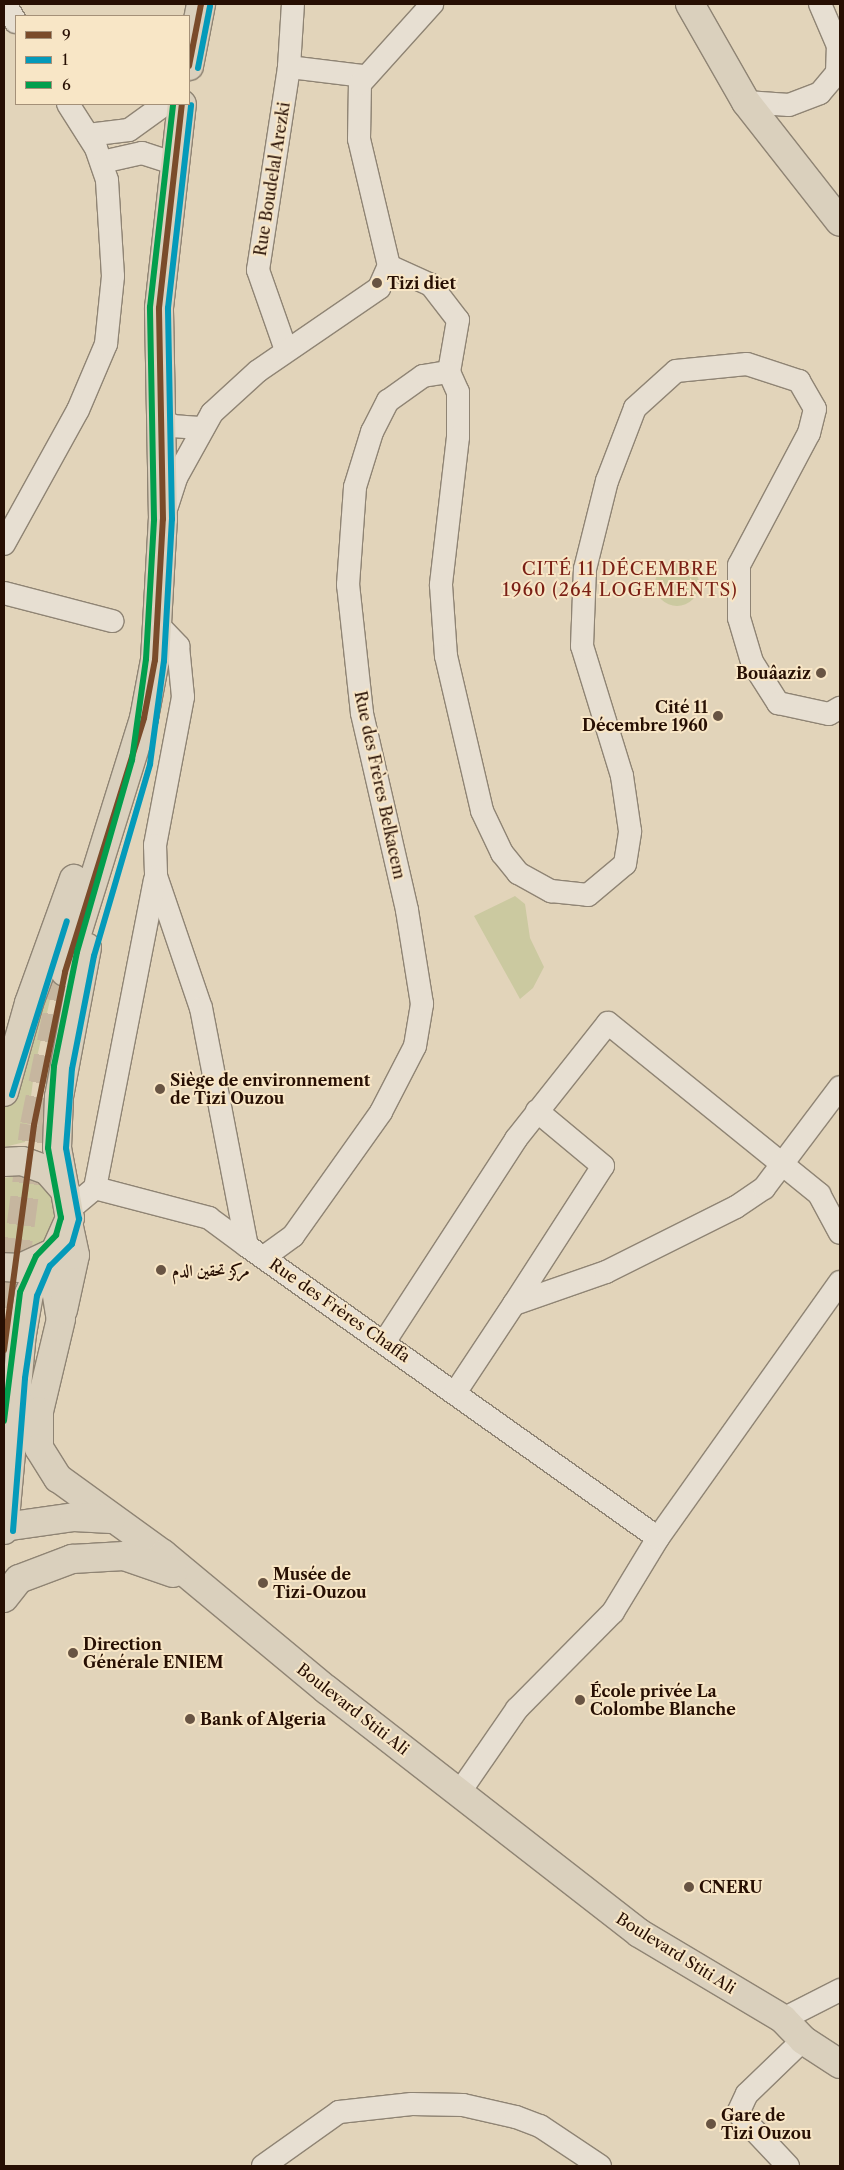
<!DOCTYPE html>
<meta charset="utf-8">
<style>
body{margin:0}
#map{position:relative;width:844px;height:2170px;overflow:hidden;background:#e2d4ba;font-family:"Libre Caslon Text",Amiri,serif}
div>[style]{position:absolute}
.green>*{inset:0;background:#cbc9a0}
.round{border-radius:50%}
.major-tunnel>*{height:28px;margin-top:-14px;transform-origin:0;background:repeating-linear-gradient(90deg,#c6b69f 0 28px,transparent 0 42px)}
.roads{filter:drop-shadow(1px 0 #8f8474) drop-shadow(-1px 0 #8f8474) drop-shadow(0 1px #8f8474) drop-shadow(0 -1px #8f8474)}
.minor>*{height:22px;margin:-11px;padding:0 11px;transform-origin:11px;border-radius:11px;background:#e7dfd2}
.major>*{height:28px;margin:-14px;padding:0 14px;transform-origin:14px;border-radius:14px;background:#dad0bd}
.bus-1>*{height:6px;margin:-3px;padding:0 3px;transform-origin:3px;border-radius:3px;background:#7a4b2a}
.bus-2>*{height:6px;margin:-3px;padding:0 3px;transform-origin:3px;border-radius:3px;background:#049aba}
.bus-3>*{height:6px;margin:-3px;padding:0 3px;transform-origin:3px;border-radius:3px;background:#029e4d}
.dots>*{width:14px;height:14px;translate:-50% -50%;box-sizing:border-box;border:2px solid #f8e6c6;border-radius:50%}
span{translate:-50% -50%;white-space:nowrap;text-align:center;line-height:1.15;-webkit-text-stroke:4px #f8e6c6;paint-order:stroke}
.street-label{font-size:16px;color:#270f03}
.poi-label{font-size:16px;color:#270f03;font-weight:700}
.left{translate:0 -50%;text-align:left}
.right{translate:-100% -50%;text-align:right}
.neighbourhood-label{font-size:18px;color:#7a1f14;letter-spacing:1px}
.frame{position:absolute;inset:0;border:5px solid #270f03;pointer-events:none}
.legend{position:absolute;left:15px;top:15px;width:175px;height:90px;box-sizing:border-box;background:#f8e6c6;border:1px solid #a49078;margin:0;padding:6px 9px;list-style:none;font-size:15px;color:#270f03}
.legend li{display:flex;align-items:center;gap:10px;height:25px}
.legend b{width:25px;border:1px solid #a49078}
</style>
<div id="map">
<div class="green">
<i class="round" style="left:655px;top:562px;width:44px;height:44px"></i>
<i style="clip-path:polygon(515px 896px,525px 904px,530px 938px,544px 967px,533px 988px,520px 999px,474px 916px)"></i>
<i style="clip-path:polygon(57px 969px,35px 1066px,25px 1142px,4px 1147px,4px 1109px,29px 1019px)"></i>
<i style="clip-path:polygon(23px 1175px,42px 1182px,57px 1204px,56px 1231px,35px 1252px,11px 1255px,4px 1253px,4px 1178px)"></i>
</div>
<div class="major-tunnel">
<i style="left:4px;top:1350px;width:227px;rotate:-82.4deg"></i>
<i style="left:34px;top:1125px;width:156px;rotate:-78.5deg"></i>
</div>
<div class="roads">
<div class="minor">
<i style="left:5px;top:4px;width:21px;rotate:59deg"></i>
<i style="left:289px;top:67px;width:75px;rotate:6.9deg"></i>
<i style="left:746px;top:102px;width:43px;rotate:4deg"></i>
<i style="left:789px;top:105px;width:33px;rotate:-21deg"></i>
<i style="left:820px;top:93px;width:26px;rotate:-50deg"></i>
<i style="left:837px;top:73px;width:27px;rotate:-88deg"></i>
<i style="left:838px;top:46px;width:46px;rotate:-113.2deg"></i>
<i style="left:88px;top:135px;width:41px;rotate:-7deg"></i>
<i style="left:129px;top:130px;width:44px;rotate:-35.8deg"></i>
<i style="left:102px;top:162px;width:41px;rotate:-12.7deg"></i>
<i style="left:142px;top:153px;width:32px;rotate:18deg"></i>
<i style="left:389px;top:266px;width:46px;rotate:24.3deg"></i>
<i style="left:431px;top:285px;width:44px;rotate:52.4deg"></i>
<i style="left:458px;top:320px;width:53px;rotate:99.8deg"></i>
<i style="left:286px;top:350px;width:85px;rotate:-109.3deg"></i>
<i style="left:258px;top:270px;width:205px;rotate:-81.3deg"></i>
<i style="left:289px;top:67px;width:63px;rotate:-86.4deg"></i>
<i style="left:161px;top:417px;width:14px;rotate:39deg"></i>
<i style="left:172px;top:426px;width:31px;rotate:4deg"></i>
<i style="left:167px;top:506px;width:29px;rotate:-72deg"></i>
<i style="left:176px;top:478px;width:74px;rotate:-61deg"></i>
<i style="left:212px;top:413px;width:62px;rotate:-42.4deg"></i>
<i style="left:258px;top:371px;width:147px;rotate:-34.4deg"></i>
<i style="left:379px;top:288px;width:24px;rotate:-66deg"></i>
<i style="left:389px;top:266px;width:130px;rotate:-103.3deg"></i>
<i style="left:359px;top:139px;width:55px;rotate:-89deg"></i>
<i style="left:360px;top:84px;width:108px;rotate:-48deg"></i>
<i style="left:4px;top:544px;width:153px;rotate:-61.1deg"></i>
<i style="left:78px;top:410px;width:72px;rotate:-67deg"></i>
<i style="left:106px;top:344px;width:68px;rotate:-84.1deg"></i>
<i style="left:113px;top:276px;width:96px;rotate:-93.6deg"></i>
<i style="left:107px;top:180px;width:34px;rotate:-109deg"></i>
<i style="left:96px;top:148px;width:52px;rotate:-122.5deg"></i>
<i style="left:4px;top:593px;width:112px;rotate:14.5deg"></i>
<i style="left:159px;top:626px;width:28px;rotate:46deg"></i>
<i style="left:178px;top:646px;width:51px;rotate:84.4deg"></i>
<i style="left:183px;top:697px;width:151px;rotate:100.7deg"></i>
<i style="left:155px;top:845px;width:31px;rotate:88deg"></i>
<i style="left:156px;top:876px;width:139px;rotate:71.2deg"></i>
<i style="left:201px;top:1008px;width:242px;rotate:79.1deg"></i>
<i style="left:247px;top:1246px;width:504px;rotate:35.39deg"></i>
<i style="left:95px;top:1188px;width:314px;rotate:-79deg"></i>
<i style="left:70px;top:1209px;width:33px;rotate:-40deg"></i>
<i style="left:95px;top:1188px;width:118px;rotate:14.7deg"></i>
<i style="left:209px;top:1218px;width:47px;rotate:36.4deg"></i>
<i style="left:264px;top:1257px;width:36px;rotate:-36deg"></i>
<i style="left:293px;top:1236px;width:152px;rotate:-54.6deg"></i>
<i style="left:381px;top:1112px;width:74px;rotate:-62.7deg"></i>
<i style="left:415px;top:1046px;width:43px;rotate:-80.5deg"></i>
<i style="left:422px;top:1004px;width:95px;rotate:-99.1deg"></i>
<i style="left:407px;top:910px;width:202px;rotate:-102.9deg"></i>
<i style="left:362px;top:713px;width:129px;rotate:-96.2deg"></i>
<i style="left:348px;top:585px;width:98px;rotate:-85.9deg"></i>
<i style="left:355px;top:487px;width:58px;rotate:-72.8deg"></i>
<i style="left:372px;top:432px;width:35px;rotate:-63deg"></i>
<i style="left:388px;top:401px;width:43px;rotate:-35.5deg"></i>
<i style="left:423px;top:376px;width:26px;rotate:-9deg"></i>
<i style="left:449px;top:372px;width:22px;rotate:66deg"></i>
<i style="left:458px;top:392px;width:45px;rotate:90deg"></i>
<i style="left:458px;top:437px;width:149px;rotate:96.6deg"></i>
<i style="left:441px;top:585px;width:71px;rotate:86deg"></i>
<i style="left:446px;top:656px;width:159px;rotate:76.9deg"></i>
<i style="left:482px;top:811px;width:47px;rotate:64.5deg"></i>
<i style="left:502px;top:853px;width:26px;rotate:51deg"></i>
<i style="left:518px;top:873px;width:38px;rotate:29deg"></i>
<i style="left:551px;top:891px;width:37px;rotate:6deg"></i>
<i style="left:588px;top:895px;width:48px;rotate:-40deg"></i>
<i style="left:625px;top:864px;width:33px;rotate:-81deg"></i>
<i style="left:630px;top:831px;width:56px;rotate:-98.3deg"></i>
<i style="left:622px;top:776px;width:136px;rotate:-107.1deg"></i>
<i style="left:582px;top:646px;width:77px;rotate:-87.8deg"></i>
<i style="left:585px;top:569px;width:91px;rotate:-76deg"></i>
<i style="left:607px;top:481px;width:78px;rotate:-69deg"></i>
<i style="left:635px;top:408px;width:55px;rotate:-42.1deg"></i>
<i style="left:676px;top:371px;width:71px;rotate:-5.6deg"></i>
<i style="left:747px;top:364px;width:55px;rotate:18.1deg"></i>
<i style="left:799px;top:381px;width:32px;rotate:60deg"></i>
<i style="left:815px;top:409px;width:25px;rotate:104deg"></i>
<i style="left:809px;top:433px;width:149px;rotate:117.9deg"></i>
<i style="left:739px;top:565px;width:53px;rotate:90deg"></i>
<i style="left:739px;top:618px;width:46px;rotate:73.5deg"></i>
<i style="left:752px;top:662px;width:49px;rotate:57.6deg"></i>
<i style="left:778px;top:703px;width:52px;rotate:12.2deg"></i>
<i style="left:829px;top:714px;width:13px;rotate:-29deg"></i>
<i style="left:514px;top:1304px;width:164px;rotate:-57.2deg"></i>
<i style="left:603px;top:1166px;width:86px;rotate:-140.2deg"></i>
<i style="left:385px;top:1341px;width:241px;rotate:-57deg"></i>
<i style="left:516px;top:1139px;width:148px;rotate:-51.6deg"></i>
<i style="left:608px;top:1023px;width:272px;rotate:39deg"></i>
<i style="left:819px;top:1194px;width:44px;rotate:61.7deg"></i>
<i style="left:455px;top:1393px;width:107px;rotate:-56.5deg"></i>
<i style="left:514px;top:1304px;width:97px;rotate:-19.2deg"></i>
<i style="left:606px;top:1272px;width:145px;rotate:-26.6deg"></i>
<i style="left:736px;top:1207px;width:34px;rotate:-34deg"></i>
<i style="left:764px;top:1188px;width:126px;rotate:-53deg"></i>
<i style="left:459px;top:1793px;width:102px;rotate:-55.4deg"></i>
<i style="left:517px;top:1709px;width:136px;rotate:-45.3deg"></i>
<i style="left:613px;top:1612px;width:87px;rotate:-58.7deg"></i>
<i style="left:658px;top:1538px;width:314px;rotate:-54.6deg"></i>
<i style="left:783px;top:2019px;width:64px;rotate:-27deg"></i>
<i style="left:263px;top:2166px;width:93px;rotate:-35.4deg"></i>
<i style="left:339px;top:2112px;width:73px;rotate:-6.3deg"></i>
<i style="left:412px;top:2104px;width:51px;rotate:1.1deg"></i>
<i style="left:463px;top:2105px;width:54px;rotate:12.8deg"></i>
<i style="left:516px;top:2117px;width:26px;rotate:21deg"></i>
<i style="left:540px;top:2126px;width:72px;rotate:33.7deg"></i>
<i style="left:788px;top:2166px;width:73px;rotate:-133.3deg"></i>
<i style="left:738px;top:2113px;width:21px;rotate:-65deg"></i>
<i style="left:747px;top:2094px;width:78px;rotate:-44deg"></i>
</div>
<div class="major">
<i style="left:690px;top:4px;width:113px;rotate:60.3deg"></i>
<i style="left:746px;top:102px;width:152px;rotate:51.9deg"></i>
<i style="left:189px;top:66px;width:63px;rotate:-79deg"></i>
<i style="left:65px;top:972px;width:266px;rotate:-72.7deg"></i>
<i style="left:144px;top:718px;width:59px;rotate:-79.3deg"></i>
<i style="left:155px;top:660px;width:141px;rotate:-86.8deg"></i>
<i style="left:163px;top:519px;width:211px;rotate:-91.1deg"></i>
<i style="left:159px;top:308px;width:205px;rotate:-83.6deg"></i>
<i style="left:4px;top:1092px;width:92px;rotate:-74.3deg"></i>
<i style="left:29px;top:1003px;width:132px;rotate:-70.1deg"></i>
<i style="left:4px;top:1162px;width:18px;rotate:-3deg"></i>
<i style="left:22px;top:1161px;width:27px;rotate:20deg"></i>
<i style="left:47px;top:1170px;width:28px;rotate:49deg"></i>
<i style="left:65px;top:1191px;width:27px;rotate:80deg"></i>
<i style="left:70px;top:1218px;width:37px;rotate:114deg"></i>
<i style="left:55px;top:1252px;width:38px;rotate:155deg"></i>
<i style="left:21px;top:1268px;width:17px;rotate:-177deg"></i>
<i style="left:65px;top:1191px;width:44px;rotate:-100.5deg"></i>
<i style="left:57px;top:1148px;width:51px;rotate:-87.8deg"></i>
<i style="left:59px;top:1097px;width:152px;rotate:-79.4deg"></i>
<i style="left:43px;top:1261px;width:25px;rotate:61deg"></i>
<i style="left:55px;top:1283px;width:36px;rotate:81deg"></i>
<i style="left:61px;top:1319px;width:95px;rotate:103.4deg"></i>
<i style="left:39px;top:1411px;width:37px;rotate:90deg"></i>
<i style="left:39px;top:1448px;width:36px;rotate:58deg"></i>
<i style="left:58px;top:1478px;width:130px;rotate:35.9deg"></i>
<i style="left:163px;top:1554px;width:213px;rotate:39.7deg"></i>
<i style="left:327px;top:1690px;width:395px;rotate:37.9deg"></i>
<i style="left:639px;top:1933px;width:168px;rotate:30.8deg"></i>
<i style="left:783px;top:2019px;width:29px;rotate:46deg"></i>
<i style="left:803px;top:2040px;width:44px;rotate:33deg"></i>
<i style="left:63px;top:1310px;width:56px;rotate:-77.7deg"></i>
<i style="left:75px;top:1255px;width:30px;rotate:-102deg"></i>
<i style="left:4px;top:1527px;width:71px;rotate:-8.1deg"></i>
<i style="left:74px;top:1517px;width:37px;rotate:3deg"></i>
<i style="left:4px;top:1530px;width:197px;rotate:-84.8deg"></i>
<i style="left:22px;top:1334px;width:41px;rotate:-80.1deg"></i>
<i style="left:29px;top:1294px;width:36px;rotate:-67deg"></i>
<i style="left:4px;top:1598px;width:24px;rotate:-52deg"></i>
<i style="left:19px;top:1579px;width:57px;rotate:-20.7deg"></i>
<i style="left:72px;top:1559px;width:52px;rotate:-3.3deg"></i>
<i style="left:124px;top:1556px;width:52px;rotate:19.1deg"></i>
</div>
</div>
<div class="bus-1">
<i style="left:189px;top:66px;width:63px;rotate:-79deg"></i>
<i style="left:4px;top:1350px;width:227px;rotate:-82.4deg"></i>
<i style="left:34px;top:1125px;width:156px;rotate:-78.5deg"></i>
<i style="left:65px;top:972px;width:266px;rotate:-72.7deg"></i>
<i style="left:144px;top:718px;width:59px;rotate:-79.3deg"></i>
<i style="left:155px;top:660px;width:141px;rotate:-86.8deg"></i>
<i style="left:163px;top:519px;width:211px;rotate:-91.1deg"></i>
<i style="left:159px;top:308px;width:205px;rotate:-83.6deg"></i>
</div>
<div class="bus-2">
<i style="left:198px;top:68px;width:63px;rotate:-79deg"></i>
<i style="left:12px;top:1095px;width:182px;rotate:-72.5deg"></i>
<i style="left:13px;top:1531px;width:153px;rotate:-85.5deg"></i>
<i style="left:25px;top:1378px;width:83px;rotate:-81.7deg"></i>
<i style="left:37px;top:1296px;width:33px;rotate:-67deg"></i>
<i style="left:50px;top:1266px;width:31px;rotate:-45deg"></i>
<i style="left:72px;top:1244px;width:26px;rotate:-74deg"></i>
<i style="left:79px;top:1219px;width:72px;rotate:-100.4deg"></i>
<i style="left:66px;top:1148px;width:79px;rotate:-85.7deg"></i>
<i style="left:72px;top:1069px;width:115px;rotate:-79deg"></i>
<i style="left:94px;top:956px;width:200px;rotate:-73.7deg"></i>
<i style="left:150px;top:764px;width:104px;rotate:-82.3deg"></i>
<i style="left:164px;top:661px;width:142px;rotate:-86.8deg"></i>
<i style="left:172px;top:519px;width:211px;rotate:-91.1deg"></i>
<i style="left:168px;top:308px;width:204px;rotate:-83.5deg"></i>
</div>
<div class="bus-3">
<i style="left:4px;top:1421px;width:130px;rotate:-82.9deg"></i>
<i style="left:20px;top:1292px;width:39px;rotate:-66deg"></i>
<i style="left:36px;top:1256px;width:29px;rotate:-46deg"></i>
<i style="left:56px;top:1235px;width:18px;rotate:-74deg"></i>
<i style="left:61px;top:1218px;width:71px;rotate:-100.5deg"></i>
<i style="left:48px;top:1148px;width:82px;rotate:-85.8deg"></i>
<i style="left:54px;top:1066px;width:116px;rotate:-78.6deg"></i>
<i style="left:77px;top:952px;width:200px;rotate:-74deg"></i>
<i style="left:132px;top:760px;width:102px;rotate:-82.1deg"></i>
<i style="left:146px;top:659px;width:140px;rotate:-86.7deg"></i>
<i style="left:154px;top:519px;width:212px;rotate:-91.1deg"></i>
<i style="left:150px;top:307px;width:204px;rotate:-83.5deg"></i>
</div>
<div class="dots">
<i style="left:377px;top:283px;background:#685443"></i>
<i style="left:821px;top:673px;background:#685443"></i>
<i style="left:718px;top:716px;background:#685443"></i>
<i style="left:160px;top:1089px;background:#685443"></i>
<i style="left:161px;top:1270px;background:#685443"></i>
<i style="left:263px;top:1583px;background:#685443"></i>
<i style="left:73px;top:1653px;background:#685443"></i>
<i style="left:580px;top:1700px;background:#685443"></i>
<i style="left:190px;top:1719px;background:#685443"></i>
<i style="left:689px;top:1887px;background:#685443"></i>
<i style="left:711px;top:2124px;background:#685443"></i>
</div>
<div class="street-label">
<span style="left:272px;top:179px;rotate:-81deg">Rue Boudelal Arezki</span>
<span style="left:380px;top:785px;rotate:78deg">Rue des Frères Belkacem</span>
<span style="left:340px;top:1310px;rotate:35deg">Rue des Frères Chaffa</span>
<span style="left:353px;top:1709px;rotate:38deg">Boulevard Stiti Ali</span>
<span style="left:676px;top:1953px;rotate:32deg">Boulevard Stiti Ali</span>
</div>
<div class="poi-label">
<span class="left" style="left:387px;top:283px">Tizi diet</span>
<span class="right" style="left:811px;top:673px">Bouâaziz</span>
<span class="right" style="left:708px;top:716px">Cité 11<br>Décembre 1960</span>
<span class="left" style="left:170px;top:1089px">Siège de environnement<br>de Tizi Ouzou</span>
<span class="left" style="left:172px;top:1270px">مركز تحقين الدم</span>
<span class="left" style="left:273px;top:1583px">Musée de<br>Tizi-Ouzou</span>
<span class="left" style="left:83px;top:1653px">Direction<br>Générale ENIEM</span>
<span class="left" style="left:590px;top:1700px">École privée La<br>Colombe Blanche</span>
<span class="left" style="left:200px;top:1719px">Bank of Algeria</span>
<span class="left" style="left:699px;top:1887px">CNERU</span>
<span class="left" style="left:721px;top:2124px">Gare de<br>Tizi Ouzou</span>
</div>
<div class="neighbourhood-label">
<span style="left:620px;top:580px">CITÉ 11 DÉCEMBRE<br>1960 (264 LOGEMENTS)</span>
</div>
<div class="frame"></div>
<ul class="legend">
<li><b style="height:6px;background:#7a4b2a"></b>9</li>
<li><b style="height:6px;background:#049aba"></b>1</li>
<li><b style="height:6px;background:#029e4d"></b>6</li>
</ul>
</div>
